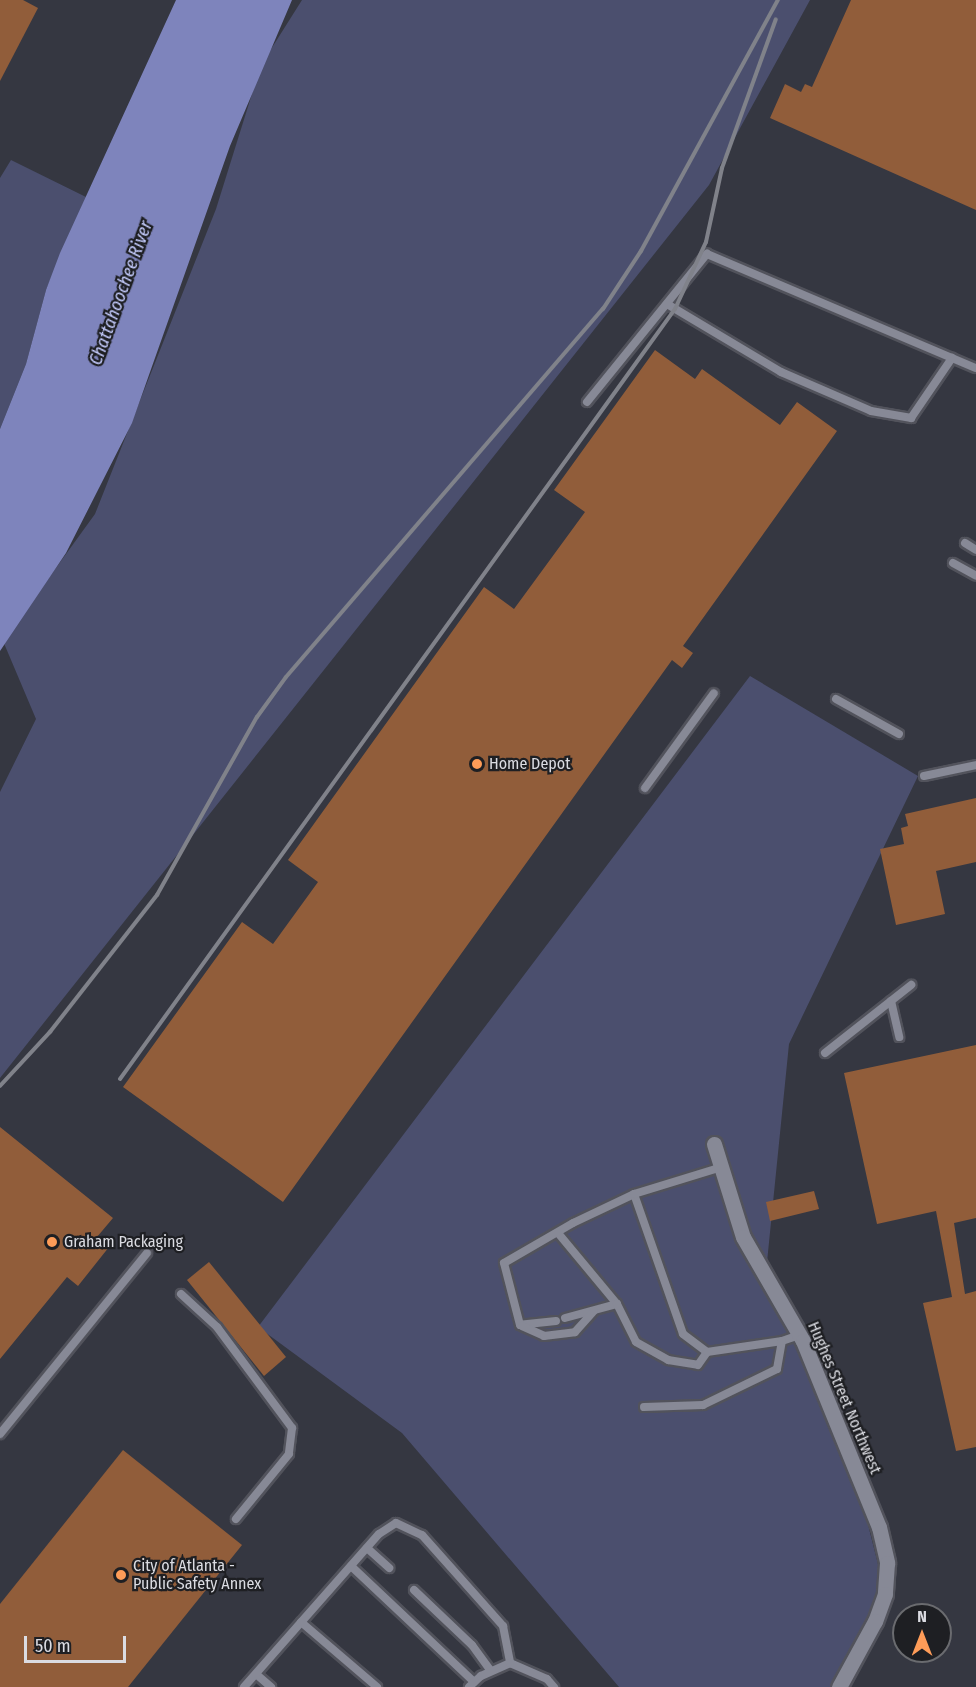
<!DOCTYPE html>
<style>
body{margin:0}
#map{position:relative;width:976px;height:1687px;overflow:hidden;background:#353741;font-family:"Fira Sans Condensed",sans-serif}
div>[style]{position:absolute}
.green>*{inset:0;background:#4b4f6e}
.water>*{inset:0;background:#7e84bc}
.building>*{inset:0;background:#915d3a}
.roads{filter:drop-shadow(2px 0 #52535c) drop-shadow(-2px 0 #52535c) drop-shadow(0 2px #52535c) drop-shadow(0 -2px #52535c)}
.service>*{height:8px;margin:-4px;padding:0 4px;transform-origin:4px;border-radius:4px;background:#878996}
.minor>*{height:15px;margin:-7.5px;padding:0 7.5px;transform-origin:7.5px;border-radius:7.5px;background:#878996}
.rail>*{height:4px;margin:-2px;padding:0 2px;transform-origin:2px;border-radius:2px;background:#80828a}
.dots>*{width:16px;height:16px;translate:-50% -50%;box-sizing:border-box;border:3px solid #1e1f23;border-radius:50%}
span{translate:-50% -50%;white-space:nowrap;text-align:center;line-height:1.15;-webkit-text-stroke:4.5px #1e1f23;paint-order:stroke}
.poi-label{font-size:16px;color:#dbdce2}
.left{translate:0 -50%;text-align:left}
.street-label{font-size:16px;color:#dbdce2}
.water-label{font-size:18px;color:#c4cbfc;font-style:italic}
.north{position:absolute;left:892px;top:1603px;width:60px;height:60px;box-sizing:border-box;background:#1e1f23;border:2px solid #6a6b6f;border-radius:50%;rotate:0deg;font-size:16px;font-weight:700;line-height:24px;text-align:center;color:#dbdce2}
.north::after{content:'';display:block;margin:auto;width:21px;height:27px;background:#fe9c58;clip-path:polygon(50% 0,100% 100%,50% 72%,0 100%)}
.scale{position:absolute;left:24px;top:1636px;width:102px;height:27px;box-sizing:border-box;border:3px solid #dbdce2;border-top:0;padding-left:8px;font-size:18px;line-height:21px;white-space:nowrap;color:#dbdce2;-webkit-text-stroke:4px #1e1f23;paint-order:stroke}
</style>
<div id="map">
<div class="green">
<i style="clip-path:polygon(302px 0,810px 0,709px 185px,0 1078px,0 792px,36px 719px,3px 641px,95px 514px,216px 209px,261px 65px)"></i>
<i style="clip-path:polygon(11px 160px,86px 197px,46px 290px,26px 364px,0 429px,0 178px)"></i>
<i style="clip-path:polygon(750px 676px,918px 776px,789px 1044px,766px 1272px,858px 1485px,881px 1576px,859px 1652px,836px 1687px,619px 1687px,402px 1433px,258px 1327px)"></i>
</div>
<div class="water">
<i style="clip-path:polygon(176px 0,292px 0,230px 146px,132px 423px,66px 553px,0 651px,0 429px,26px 364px,46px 290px,60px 253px)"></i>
</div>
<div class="building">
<i style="clip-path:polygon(0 0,23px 0,38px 8px,0 81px)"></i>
<i style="clip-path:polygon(851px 0,976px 0,976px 210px,770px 118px,785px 84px,801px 92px,805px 84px,812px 87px)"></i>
<i style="clip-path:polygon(655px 350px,695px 379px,702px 369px,780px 425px,797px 402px,837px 431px,683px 646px,693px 653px,682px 668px,672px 660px,283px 1202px,123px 1087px,242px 922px,273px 944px,318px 882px,288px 860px,484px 587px,514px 609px,585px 512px,554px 490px)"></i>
<i style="clip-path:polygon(976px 798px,976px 862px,936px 871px,945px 914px,896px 925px,880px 849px,904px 844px,901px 828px,908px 826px,905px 814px)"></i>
<i style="clip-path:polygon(976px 1045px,976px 1218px,954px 1223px,965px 1294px,976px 1291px,976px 1447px,956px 1451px,923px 1303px,952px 1297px,936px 1211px,877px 1224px,844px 1073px)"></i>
<i style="clip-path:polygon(0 1127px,113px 1218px,97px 1237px,109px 1247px,78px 1286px,67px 1277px,0 1359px)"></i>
<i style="clip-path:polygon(814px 1191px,819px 1209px,770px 1221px,766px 1202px)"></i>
<i style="clip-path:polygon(209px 1262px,286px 1357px,264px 1376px,187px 1280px)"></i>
<i style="clip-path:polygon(123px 1450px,242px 1545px,128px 1687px,0 1687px,0 1604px)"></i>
</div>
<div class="roads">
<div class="service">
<i style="left:667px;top:304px;width:133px;rotate:30.8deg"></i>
<i style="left:781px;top:372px;width:98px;rotate:23.4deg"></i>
<i style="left:871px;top:411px;width:41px;rotate:9.9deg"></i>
<i style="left:911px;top:418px;width:73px;rotate:-55.7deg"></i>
<i style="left:587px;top:402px;width:191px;rotate:-51deg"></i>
<i style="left:707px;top:254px;width:292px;rotate:23deg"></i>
<i style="left:965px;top:543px;width:13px;rotate:32deg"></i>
<i style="left:953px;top:563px;width:26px;rotate:29deg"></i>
<i style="left:836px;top:699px;width:72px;rotate:29.1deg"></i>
<i style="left:924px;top:776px;width:53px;rotate:-11.9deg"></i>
<i style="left:645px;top:788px;width:117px;rotate:-54deg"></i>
<i style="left:891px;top:1001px;width:37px;rotate:77deg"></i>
<i style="left:825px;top:1053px;width:110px;rotate:-38.3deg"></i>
<i style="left:634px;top:1194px;width:148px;rotate:70.7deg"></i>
<i style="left:683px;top:1334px;width:30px;rotate:37deg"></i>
<i style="left:558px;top:1233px;width:92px;rotate:50.3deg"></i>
<i style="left:181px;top:1294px;width:49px;rotate:42.5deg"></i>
<i style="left:217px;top:1327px;width:126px;rotate:53.4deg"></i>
<i style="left:292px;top:1428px;width:26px;rotate:97deg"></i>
<i style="left:289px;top:1454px;width:84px;rotate:129.2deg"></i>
<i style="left:565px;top:1318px;width:54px;rotate:-15.1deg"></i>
<i style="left:617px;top:1304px;width:42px;rotate:63.4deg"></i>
<i style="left:636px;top:1342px;width:37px;rotate:29deg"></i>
<i style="left:668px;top:1360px;width:30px;rotate:9deg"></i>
<i style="left:698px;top:1365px;width:16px;rotate:-55deg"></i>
<i style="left:707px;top:1352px;width:76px;rotate:-8.3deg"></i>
<i style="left:782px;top:1341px;width:18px;rotate:-19deg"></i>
<i style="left:556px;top:1321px;width:36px;rotate:174deg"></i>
<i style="left:520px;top:1325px;width:64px;rotate:-104.5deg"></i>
<i style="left:504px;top:1263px;width:80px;rotate:-30.1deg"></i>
<i style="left:573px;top:1223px;width:68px;rotate:-25.4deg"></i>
<i style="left:634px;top:1194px;width:92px;rotate:-17.1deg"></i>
<i style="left:522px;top:1326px;width:24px;rotate:24deg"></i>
<i style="left:544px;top:1336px;width:31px;rotate:-7deg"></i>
<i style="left:575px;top:1332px;width:28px;rotate:-48deg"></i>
<i style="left:644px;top:1407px;width:59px;rotate:-1.9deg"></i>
<i style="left:703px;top:1405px;width:82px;rotate:-25.9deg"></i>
<i style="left:777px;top:1369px;width:28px;rotate:-80deg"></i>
<i style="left:0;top:1434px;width:233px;rotate:-50.9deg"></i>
<i style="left:367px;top:1548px;width:30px;rotate:42deg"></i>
<i style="left:351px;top:1566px;width:169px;rotate:43.3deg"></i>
<i style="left:414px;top:1590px;width:80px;rotate:43.5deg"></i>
<i style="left:472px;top:1645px;width:32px;rotate:54deg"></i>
<i style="left:301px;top:1622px;width:100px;rotate:40.5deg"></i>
<i style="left:256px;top:1674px;width:20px;rotate:41deg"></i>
<i style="left:244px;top:1687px;width:204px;rotate:-48.6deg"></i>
<i style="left:379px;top:1534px;width:20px;rotate:-33deg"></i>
<i style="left:396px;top:1523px;width:29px;rotate:25deg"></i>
<i style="left:422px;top:1535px;width:122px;rotate:48.3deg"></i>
<i style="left:503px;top:1626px;width:38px;rotate:79deg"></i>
<i style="left:469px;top:1687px;width:16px;rotate:-43deg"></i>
<i style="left:481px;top:1676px;width:32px;rotate:-24deg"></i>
<i style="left:510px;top:1663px;width:40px;rotate:23.4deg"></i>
<i style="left:547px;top:1679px;width:11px;rotate:49deg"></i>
</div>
<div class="minor">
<i style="left:714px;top:1144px;width:97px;rotate:72.7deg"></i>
<i style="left:743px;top:1237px;width:120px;rotate:60deg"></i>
<i style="left:803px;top:1341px;width:201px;rotate:67.8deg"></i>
<i style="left:879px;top:1527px;width:37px;rotate:77deg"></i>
<i style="left:887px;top:1563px;width:31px;rotate:94deg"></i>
<i style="left:885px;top:1594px;width:29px;rotate:110deg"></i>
<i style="left:875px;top:1621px;width:75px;rotate:118.6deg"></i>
</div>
</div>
<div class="rail">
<i style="left:120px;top:1079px;width:949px;rotate:-54.22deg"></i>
<i style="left:675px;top:309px;width:74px;rotate:-65.2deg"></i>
<i style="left:706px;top:242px;width:76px;rotate:-77.8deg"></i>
<i style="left:722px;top:168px;width:158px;rotate:-70.1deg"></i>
<i style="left:0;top:1086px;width:74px;rotate:-47.2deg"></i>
<i style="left:50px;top:1032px;width:174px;rotate:-52deg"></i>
<i style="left:157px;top:895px;width:204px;rotate:-60.7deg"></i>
<i style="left:257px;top:717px;width:49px;rotate:-54.1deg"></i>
<i style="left:286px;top:677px;width:486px;rotate:-49.3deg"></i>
<i style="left:603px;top:309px;width:69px;rotate:-56.8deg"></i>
<i style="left:641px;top:251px;width:286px;rotate:-61.4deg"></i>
</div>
<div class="dots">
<i style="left:477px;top:764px;background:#fe9c58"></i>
<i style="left:52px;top:1242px;background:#fe9c58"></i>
<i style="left:121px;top:1575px;background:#fe9c58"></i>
</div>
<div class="poi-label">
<span class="left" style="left:489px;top:764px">Home Depot</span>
<span class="left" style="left:64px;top:1242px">Graham Packaging</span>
<span class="left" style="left:133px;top:1575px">City of Atlanta -<br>Public Safety Annex</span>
</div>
<div class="street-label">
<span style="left:844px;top:1398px;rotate:67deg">Hughes Street Northwest</span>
</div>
<div class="water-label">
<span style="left:121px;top:293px;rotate:-70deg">Chattahoochee River</span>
</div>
<div class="north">N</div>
<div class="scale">50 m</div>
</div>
